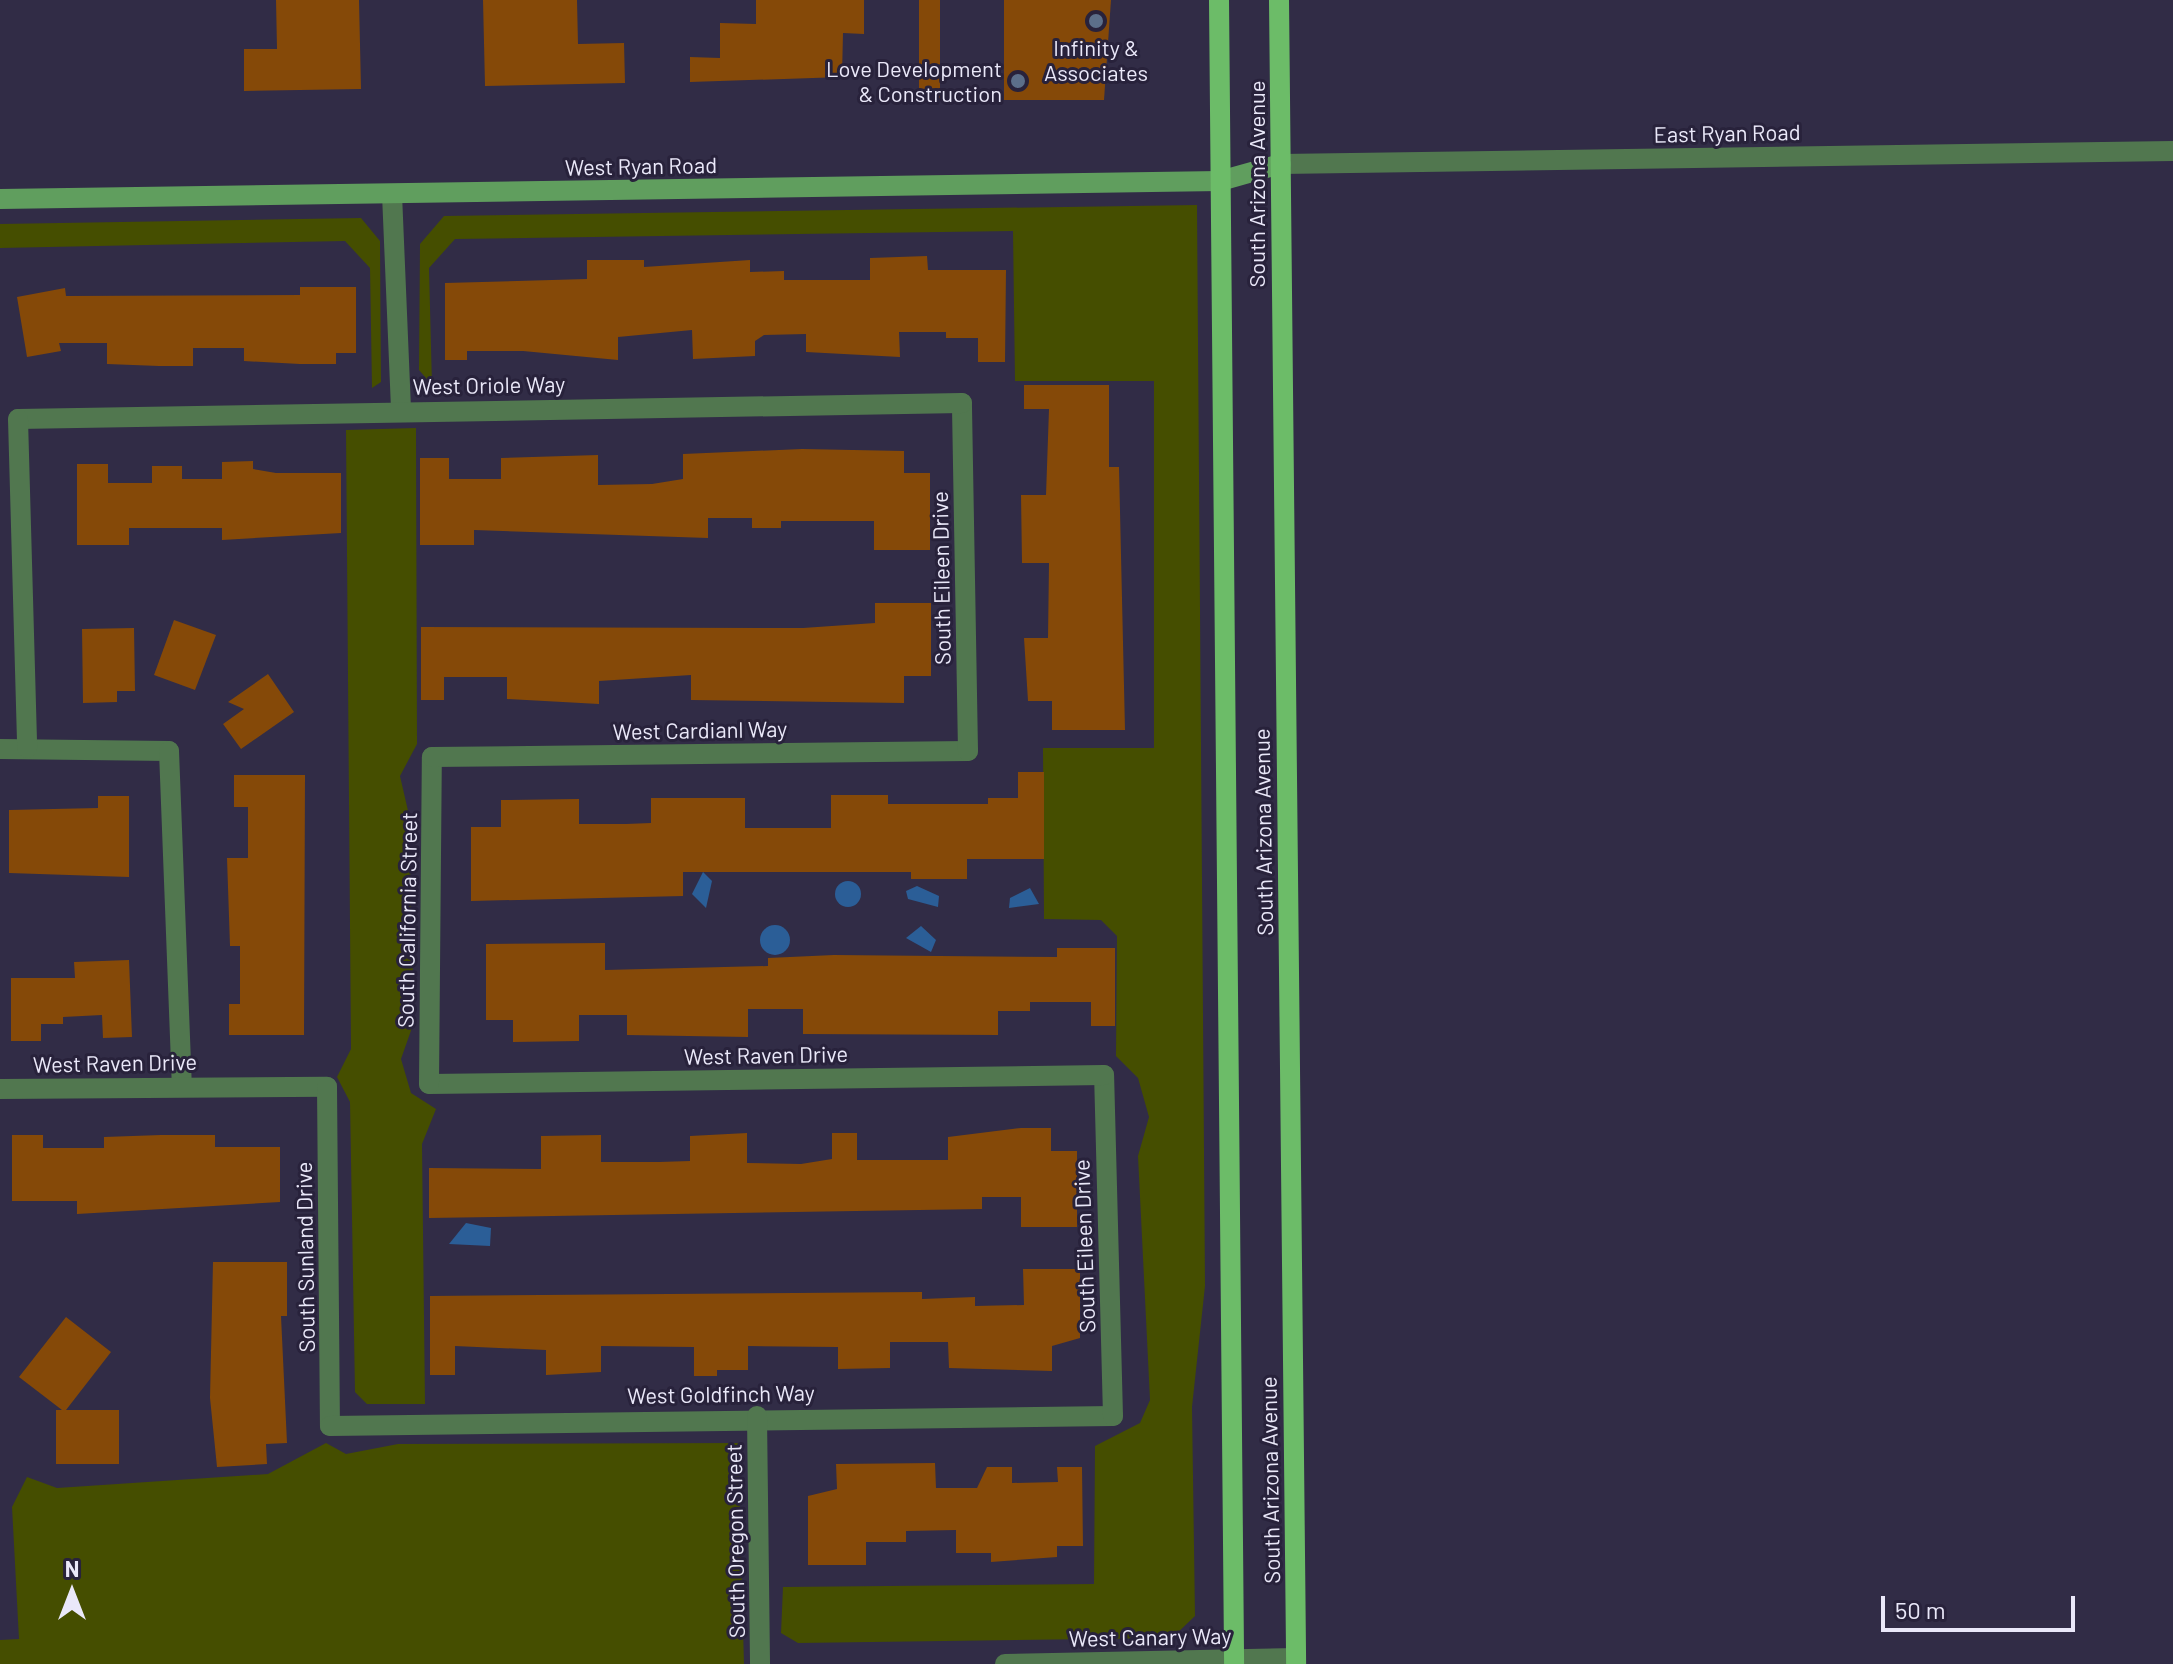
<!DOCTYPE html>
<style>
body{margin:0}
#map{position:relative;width:2173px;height:1664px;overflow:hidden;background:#312c46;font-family:Barlow,sans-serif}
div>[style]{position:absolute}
.green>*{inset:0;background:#454e00}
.water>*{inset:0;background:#2b5e97}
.round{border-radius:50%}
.building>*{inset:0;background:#854908}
.street>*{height:20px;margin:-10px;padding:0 10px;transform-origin:10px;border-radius:10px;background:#51774f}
.secondary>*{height:20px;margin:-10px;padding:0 10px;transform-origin:10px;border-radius:10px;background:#609e5e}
.primary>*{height:20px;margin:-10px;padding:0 10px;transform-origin:10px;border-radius:10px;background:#6cbc68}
.dots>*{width:22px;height:22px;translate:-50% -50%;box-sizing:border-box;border:4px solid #28223b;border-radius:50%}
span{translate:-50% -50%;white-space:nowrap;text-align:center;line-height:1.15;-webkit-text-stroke:6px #28223b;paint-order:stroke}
.poi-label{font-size:22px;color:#eae8f9}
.right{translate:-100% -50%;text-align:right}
.street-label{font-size:22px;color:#eae8f9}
.north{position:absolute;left:32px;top:1552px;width:80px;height:80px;-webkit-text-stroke:6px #28223b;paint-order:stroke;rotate:0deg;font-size:22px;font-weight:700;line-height:32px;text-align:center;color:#eae8f9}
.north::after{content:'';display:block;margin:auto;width:28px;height:36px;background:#eae8f9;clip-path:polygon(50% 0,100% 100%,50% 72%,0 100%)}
.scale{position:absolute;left:1881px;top:1596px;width:194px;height:36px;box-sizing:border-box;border:4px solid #eae8f9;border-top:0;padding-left:10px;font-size:24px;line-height:28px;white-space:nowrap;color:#eae8f9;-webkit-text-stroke:6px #28223b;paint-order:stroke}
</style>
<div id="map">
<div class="green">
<i style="clip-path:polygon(1197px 205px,1205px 1286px,1192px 1407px,1195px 1616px,1172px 1638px,798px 1643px,781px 1633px,783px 1587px,1094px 1584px,1095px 1446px,1140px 1423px,1150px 1400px,1138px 1156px,1149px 1117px,1138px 1078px,1116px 1056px,1117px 936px,1101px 920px,1044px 919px,1043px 748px,1154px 748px,1154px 381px,1015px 381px,1013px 231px,455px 239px,429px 268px,432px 385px,419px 370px,420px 244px,444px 216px)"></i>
<i style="clip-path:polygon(361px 218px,380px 241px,381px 382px,372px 388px,370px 268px,345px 241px,0 248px,0 224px)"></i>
<i style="clip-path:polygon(416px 428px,417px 744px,400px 776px,409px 815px,414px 1022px,401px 1059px,411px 1093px,436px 1109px,422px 1144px,425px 1404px,367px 1404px,355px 1392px,350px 1102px,337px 1077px,351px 1049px,346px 430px)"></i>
<i style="clip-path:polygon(326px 1443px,346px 1454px,398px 1444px,738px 1443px,744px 1664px,0 1664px,0 1640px,19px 1639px,12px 1507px,27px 1477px,57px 1488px,268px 1474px)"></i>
</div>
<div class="water">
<i style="clip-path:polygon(703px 872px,712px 881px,706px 908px,692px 894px)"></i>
<i class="round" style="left:835px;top:881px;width:26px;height:26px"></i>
<i style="clip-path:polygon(917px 886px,939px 896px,938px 907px,908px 899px,906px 891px)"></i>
<i style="clip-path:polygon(1030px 888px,1039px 904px,1009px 908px,1010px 898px)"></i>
<i class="round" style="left:760px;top:925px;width:30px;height:30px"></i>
<i style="clip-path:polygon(921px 926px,936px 940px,931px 952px,906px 938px)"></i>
<i style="clip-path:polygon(466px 1223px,491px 1228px,490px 1246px,449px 1244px)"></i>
</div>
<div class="building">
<i style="clip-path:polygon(276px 0,359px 0,361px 89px,244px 91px,244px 49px,277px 49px)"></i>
<i style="clip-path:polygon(483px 0,577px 0,578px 44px,624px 43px,625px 83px,485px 86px)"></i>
<i style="clip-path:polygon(756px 0,864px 0,864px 34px,843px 33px,842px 77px,690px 82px,690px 57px,720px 58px,720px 23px,756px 24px)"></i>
<i style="clip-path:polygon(919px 0,940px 0,940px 98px,919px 98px)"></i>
<i style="clip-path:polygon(1004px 0,1111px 0,1104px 100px,1004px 100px)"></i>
<i style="clip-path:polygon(927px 256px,928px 270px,1006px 270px,1005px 362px,978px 362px,978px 338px,946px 338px,946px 332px,899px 332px,900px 357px,806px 352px,806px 334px,764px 335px,755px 341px,755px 356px,693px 359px,692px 330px,618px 337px,618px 360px,523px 351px,467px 351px,467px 360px,445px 360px,445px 283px,587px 279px,587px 260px,644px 260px,644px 267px,750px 260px,750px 272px,784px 271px,784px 280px,870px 280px,870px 258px)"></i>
<i style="clip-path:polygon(300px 287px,356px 287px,356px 353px,336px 353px,336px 364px,300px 364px,244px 361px,244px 348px,193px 348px,193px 366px,159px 366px,107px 364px,107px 343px,59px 343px,61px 351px,27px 357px,17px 297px,65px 288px,66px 296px,300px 295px)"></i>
<i style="clip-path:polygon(1024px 385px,1109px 385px,1109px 467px,1119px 467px,1125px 730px,1052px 730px,1052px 701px,1028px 701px,1024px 638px,1048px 638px,1049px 563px,1022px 563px,1021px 495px,1046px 495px,1049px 409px,1024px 409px)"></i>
<i style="clip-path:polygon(802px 449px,904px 451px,904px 473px,930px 473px,930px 550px,874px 550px,874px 521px,781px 521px,781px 528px,752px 528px,752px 518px,708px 518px,708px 538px,474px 530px,474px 545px,420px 545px,420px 458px,449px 458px,449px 479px,501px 479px,501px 458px,598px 455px,598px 485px,652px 484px,683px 479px,683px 454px)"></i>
<i style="clip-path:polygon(253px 461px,253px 469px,276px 473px,341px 473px,341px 533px,222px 540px,222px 528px,129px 528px,129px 545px,77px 545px,77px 464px,108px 464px,108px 483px,152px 483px,152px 466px,182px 466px,182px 479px,222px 479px,222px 462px)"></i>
<i style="clip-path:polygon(875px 603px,931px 603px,931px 676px,904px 676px,904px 703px,691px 700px,691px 675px,599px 681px,599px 704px,507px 699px,507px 677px,444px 677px,444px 700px,421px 700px,421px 627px,803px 628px,875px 623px)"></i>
<i style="clip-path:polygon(174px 620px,216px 635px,195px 690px,154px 675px)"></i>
<i style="clip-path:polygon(134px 628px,135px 691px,117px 691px,117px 702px,83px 703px,82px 629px)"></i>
<i style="clip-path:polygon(268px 674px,294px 712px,241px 749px,223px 724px,244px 709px,228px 702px)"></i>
<i style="clip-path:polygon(1018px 772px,1044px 772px,1044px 859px,967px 859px,967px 879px,911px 879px,911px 872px,683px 872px,683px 896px,471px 901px,471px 827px,501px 827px,501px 800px,579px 799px,579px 824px,626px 824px,651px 823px,651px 798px,745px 798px,745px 828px,831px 828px,831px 795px,888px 795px,888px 804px,988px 804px,988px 798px,1018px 798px)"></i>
<i style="clip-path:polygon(234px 775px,305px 775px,304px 1035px,229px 1035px,229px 1004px,240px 1004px,240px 946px,230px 946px,227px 858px,248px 858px,248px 807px,234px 807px)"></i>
<i style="clip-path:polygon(98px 796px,129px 796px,129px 877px,9px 873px,9px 810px,98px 808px)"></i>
<i style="clip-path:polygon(605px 943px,605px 970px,768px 966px,768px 958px,834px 955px,1057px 957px,1057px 948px,1115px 948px,1115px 1026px,1091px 1026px,1091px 1002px,1030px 1002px,1030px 1011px,998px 1011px,998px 1035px,803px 1034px,803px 1009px,748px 1009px,748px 1037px,627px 1035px,627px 1015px,579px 1015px,579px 1041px,513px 1042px,513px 1020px,486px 1020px,486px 944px)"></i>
<i style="clip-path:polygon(129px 960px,132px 1037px,103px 1038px,102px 1015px,63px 1017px,63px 1024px,41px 1024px,41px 1041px,11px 1041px,11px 978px,75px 978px,74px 962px)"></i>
<i style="clip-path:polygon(1021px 1128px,1051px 1128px,1051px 1151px,1077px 1151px,1077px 1227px,1021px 1227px,1021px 1197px,982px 1197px,982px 1209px,429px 1218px,429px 1168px,541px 1169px,541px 1136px,601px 1135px,601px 1162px,659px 1162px,690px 1161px,690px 1136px,747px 1133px,747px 1163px,801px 1164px,832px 1159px,832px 1133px,857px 1133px,857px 1160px,948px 1160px,948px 1137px)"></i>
<i style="clip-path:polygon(12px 1135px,43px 1135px,43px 1148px,104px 1148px,104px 1137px,161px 1135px,215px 1135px,215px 1147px,280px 1147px,280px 1202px,77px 1214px,77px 1201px,12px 1201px)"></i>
<i style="clip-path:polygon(213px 1262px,287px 1262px,287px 1316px,281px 1316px,287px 1443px,266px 1444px,267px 1464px,217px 1467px,210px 1398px)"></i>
<i style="clip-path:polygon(1023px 1269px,1080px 1269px,1080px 1338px,1052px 1346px,1052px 1371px,949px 1368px,948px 1342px,890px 1342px,890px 1368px,838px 1369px,838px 1347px,748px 1346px,748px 1370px,717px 1370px,717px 1376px,694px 1376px,694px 1347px,601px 1346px,601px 1372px,546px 1375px,546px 1350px,455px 1346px,455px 1375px,430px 1375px,430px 1296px,922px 1292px,922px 1299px,975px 1297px,975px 1306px,1024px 1305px)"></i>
<i style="clip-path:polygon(66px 1317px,111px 1352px,66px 1410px,119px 1410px,119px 1464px,56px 1464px,56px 1410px,62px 1410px,19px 1377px)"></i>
<i style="clip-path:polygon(935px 1463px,936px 1488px,977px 1488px,987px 1467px,1012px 1467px,1012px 1483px,1058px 1482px,1057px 1467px,1082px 1467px,1083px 1546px,1057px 1546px,1057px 1557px,991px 1562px,991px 1553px,956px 1553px,956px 1530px,906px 1531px,906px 1542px,866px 1542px,866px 1565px,808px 1565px,808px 1496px,837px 1489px,836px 1464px)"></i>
</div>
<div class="street">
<i style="left:1281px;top:164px;width:892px;rotate:-0.83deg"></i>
<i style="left:392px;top:194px;width:216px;rotate:87.6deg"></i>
<i style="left:0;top:749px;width:169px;rotate:0.7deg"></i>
<i style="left:169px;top:751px;width:333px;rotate:87.8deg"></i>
<i style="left:0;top:1089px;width:327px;rotate:-0.4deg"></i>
<i style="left:327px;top:1087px;width:339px;rotate:89.5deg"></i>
<i style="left:330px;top:1426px;width:783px;rotate:-0.73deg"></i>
<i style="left:1113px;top:1416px;width:341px;rotate:-91.5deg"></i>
<i style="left:1104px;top:1075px;width:675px;rotate:179.24deg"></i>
<i style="left:429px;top:1084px;width:327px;rotate:-89.5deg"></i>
<i style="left:432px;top:757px;width:536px;rotate:-0.64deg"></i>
<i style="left:968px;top:751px;width:348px;rotate:-91deg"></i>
<i style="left:962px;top:403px;width:944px;rotate:179.03deg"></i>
<i style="left:18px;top:419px;width:329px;rotate:88.4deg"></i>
<i style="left:757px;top:1416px;width:248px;rotate:89.3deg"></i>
<i style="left:1005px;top:1664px;width:291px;rotate:-1.2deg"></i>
</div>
<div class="secondary">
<i style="left:0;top:199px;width:1220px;rotate:-0.85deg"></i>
<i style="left:1220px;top:181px;width:63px;rotate:-15.6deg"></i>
</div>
<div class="primary">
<i style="left:1219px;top:0;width:1664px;rotate:89.48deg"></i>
<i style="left:1279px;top:0;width:1664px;rotate:89.41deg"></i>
</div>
<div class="dots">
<i style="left:1096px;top:21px;background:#5c6f8a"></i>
<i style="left:1018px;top:81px;background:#5c6f8a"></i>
</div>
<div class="poi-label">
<span style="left:1096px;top:60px">Infinity &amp;<br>Associates</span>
<span class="right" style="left:1002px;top:81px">Love Development<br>&amp; Construction</span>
</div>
<div class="street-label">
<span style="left:1727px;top:133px;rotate:-1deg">East Ryan Road</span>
<span style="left:641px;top:166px;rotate:-1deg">West Ryan Road</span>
<span style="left:1257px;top:184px;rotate:-90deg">South Arizona Avenue</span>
<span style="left:489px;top:385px;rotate:-1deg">West Oriole Way</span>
<span style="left:941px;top:578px;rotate:-91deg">South Eileen Drive</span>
<span style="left:700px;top:730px;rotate:-1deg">West Cardianl Way</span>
<span style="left:1263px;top:832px;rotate:-91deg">South Arizona Avenue</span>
<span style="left:407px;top:920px;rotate:-89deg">South California Street</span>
<span style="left:766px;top:1055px;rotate:-1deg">West Raven Drive</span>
<span style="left:115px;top:1063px;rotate:-1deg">West Raven Drive</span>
<span style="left:1084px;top:1246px;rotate:-92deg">South Eileen Drive</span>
<span style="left:305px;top:1257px;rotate:-91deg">South Sunland Drive</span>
<span style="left:721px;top:1394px;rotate:-1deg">West Goldfinch Way</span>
<span style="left:1270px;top:1480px;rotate:-91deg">South Arizona Avenue</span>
<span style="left:735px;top:1541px;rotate:-91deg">South Oregon Street</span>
<span style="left:1150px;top:1637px;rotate:-1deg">West Canary Way</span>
</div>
<div class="north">N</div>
<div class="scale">50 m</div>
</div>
